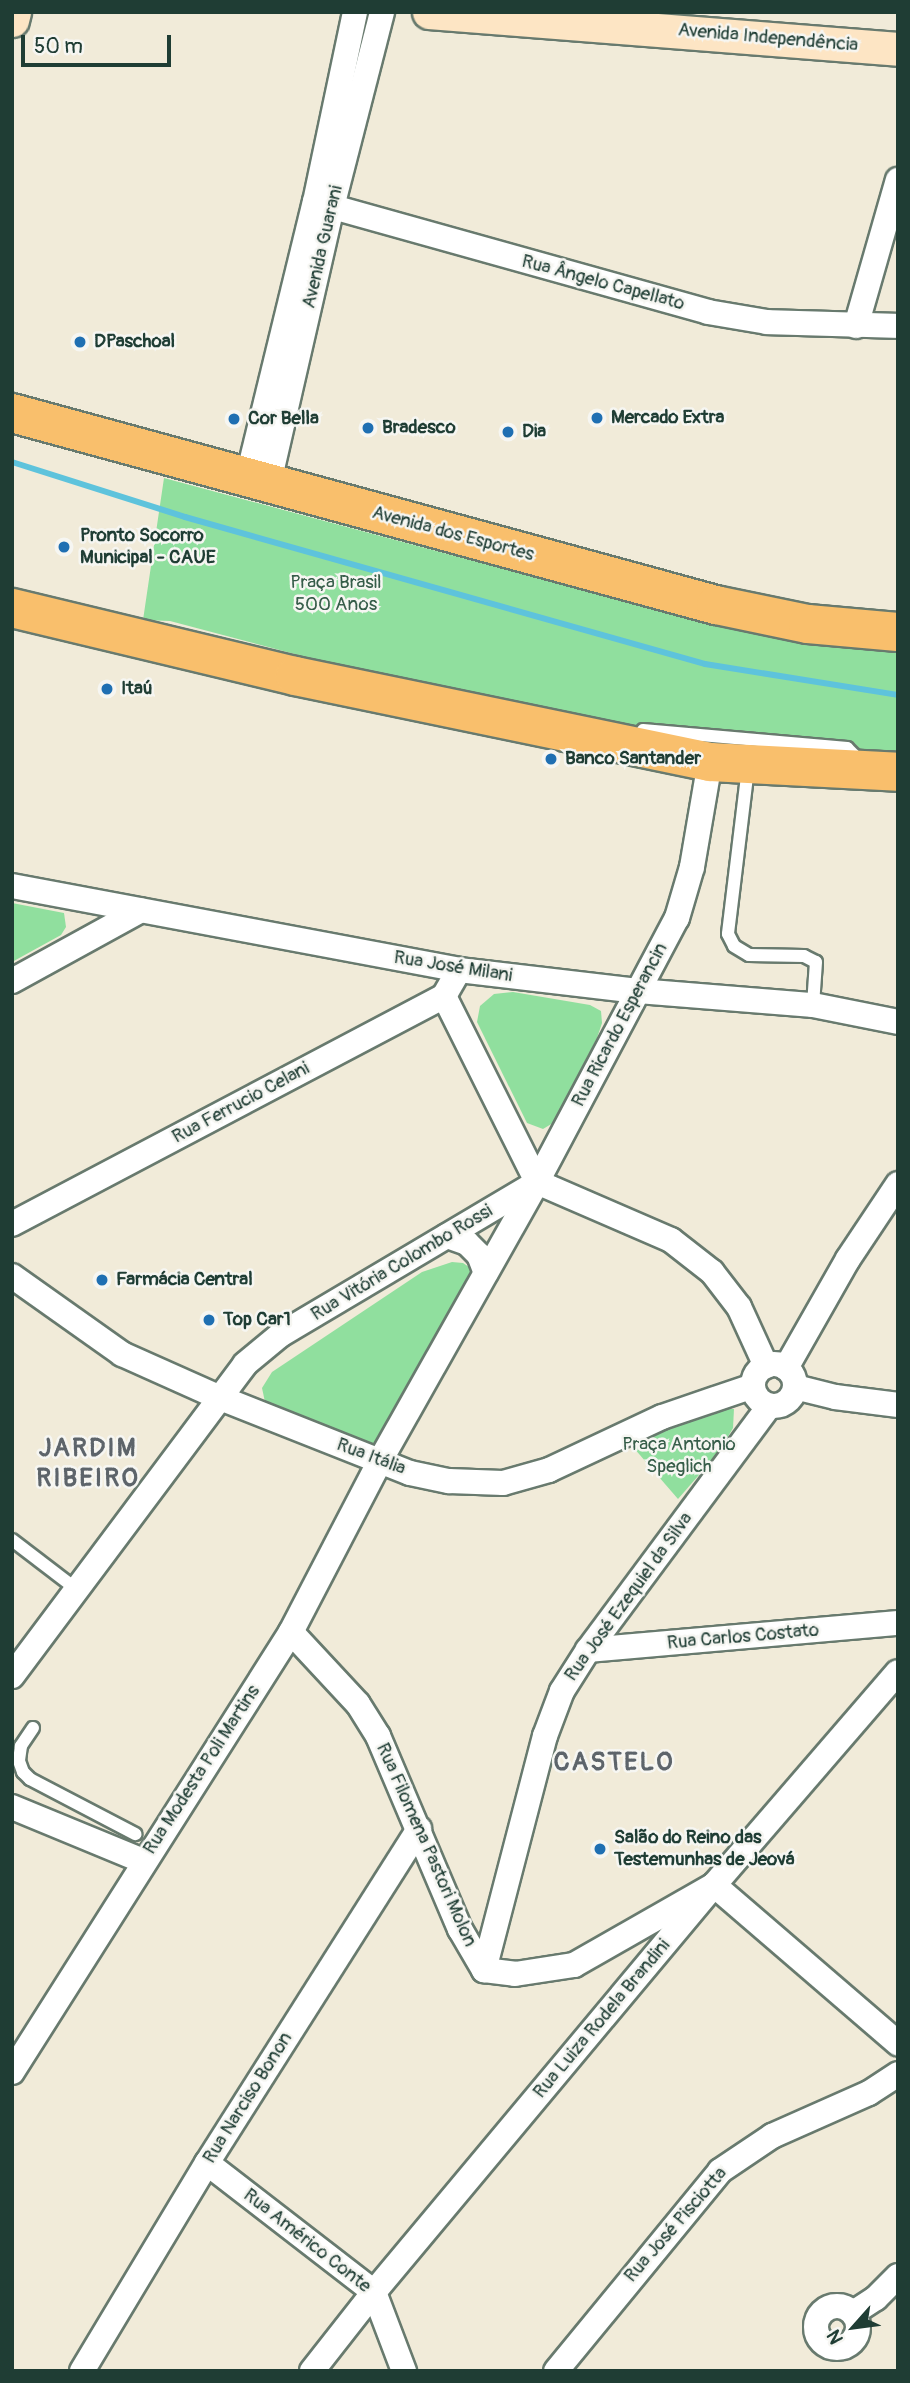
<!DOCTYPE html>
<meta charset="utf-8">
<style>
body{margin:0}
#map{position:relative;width:910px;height:2383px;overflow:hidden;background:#f1ebd9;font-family:Pangolin,sans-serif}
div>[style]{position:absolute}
.green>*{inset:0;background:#90df9e}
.stream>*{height:6px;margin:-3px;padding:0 3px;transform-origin:3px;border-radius:3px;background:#5ec3dc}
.roads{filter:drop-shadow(2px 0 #687a6e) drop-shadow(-2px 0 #687a6e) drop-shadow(0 2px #687a6e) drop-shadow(0 -2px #687a6e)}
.service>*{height:12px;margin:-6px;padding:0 6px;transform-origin:6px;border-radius:6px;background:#fff}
.minor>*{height:24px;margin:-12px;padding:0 12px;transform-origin:12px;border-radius:12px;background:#fff}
.minor>.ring{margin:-12px;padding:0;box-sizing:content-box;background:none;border:24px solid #fff;border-radius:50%}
.secondary>*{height:33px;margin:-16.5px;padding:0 16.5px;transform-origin:16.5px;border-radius:16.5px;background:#fde5c4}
.primary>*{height:38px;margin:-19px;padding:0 19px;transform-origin:19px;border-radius:19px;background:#f9bf6c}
.dots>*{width:19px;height:19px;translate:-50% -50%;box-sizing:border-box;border:4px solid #f6f6f2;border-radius:50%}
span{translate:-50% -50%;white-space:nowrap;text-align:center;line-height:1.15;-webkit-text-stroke:5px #f6f6f2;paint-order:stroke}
.street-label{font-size:19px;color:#1f3d34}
.poi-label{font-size:19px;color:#1f3d34;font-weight:700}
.left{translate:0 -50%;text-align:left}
.park-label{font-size:19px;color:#365d49}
.district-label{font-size:26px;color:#5d646a;font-weight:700;letter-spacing:2px}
.frame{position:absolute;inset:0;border:14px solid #1f3d34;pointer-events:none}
.north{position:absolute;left:819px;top:2292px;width:70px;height:70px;-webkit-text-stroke:5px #f6f6f2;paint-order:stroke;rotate:242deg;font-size:19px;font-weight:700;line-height:28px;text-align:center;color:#1f3d34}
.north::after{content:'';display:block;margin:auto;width:24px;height:32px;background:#1f3d34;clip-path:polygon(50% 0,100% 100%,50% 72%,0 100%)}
.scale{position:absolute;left:21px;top:35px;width:150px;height:32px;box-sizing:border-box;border:4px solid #1f3d34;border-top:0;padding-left:9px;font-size:21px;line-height:24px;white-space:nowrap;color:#1f3d34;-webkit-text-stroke:5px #f6f6f2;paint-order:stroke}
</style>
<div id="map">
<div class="green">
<i style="clip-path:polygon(164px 478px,642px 606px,871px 647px,898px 646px,898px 759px,597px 734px,170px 621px,143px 620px)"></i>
<i style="clip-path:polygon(12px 903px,64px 913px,66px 927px,61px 935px,12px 962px)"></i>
<i style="clip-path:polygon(513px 992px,590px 1005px,601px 1011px,602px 1023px,597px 1038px,553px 1123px,543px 1129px,527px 1123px,477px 1022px,480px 1006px,494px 994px)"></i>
<i style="clip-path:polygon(452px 1262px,463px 1263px,472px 1269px,467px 1288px,384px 1443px,373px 1444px,265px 1402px,262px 1388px,272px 1372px,422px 1272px)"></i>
<i style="clip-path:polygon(716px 1409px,734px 1409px,733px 1428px,719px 1452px,678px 1499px,633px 1447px,678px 1424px)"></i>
</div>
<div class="stream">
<i style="left:12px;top:462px;width:182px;rotate:17.6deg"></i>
<i style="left:185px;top:517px;width:540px;rotate:15.79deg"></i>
<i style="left:705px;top:664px;width:195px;rotate:9.1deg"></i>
</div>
<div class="roads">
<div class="service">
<i style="left:643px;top:730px;width:205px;rotate:5deg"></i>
<i style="left:847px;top:748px;width:21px;rotate:45deg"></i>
<i style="left:748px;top:768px;width:167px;rotate:96.9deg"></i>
<i style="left:728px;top:934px;width:13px;rotate:63deg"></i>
<i style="left:734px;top:946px;width:17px;rotate:31deg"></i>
<i style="left:749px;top:955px;width:55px;rotate:1deg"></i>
<i style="left:804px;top:956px;width:13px;rotate:27deg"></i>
<i style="left:816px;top:962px;width:43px;rotate:94deg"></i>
<i style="left:12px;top:1540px;width:81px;rotate:37.4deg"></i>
<i style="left:33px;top:1728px;width:22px;rotate:124deg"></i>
<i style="left:21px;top:1746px;width:15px;rotate:98deg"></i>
<i style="left:19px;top:1761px;width:12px;rotate:70deg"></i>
<i style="left:23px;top:1772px;width:10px;rotate:45deg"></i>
<i style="left:30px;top:1779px;width:119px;rotate:27.6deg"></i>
</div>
<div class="minor">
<i style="left:315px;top:202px;width:408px;rotate:15.6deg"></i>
<i style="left:708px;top:312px;width:60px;rotate:9.6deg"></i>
<i style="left:767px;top:322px;width:131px;rotate:1.7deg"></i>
<i style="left:856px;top:326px;width:152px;rotate:-74deg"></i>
<i style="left:248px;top:476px;width:282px;rotate:-76.3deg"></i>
<i style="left:315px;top:202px;width:194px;rotate:-78.1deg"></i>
<i style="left:269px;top:482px;width:282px;rotate:-77.1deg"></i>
<i style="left:332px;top:207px;width:201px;rotate:-75.6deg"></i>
<i style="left:12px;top:886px;width:455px;rotate:10.6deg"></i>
<i style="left:459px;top:970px;width:180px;rotate:6.7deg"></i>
<i style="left:638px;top:991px;width:176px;rotate:4.6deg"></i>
<i style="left:813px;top:1005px;width:87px;rotate:11.3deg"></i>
<i style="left:12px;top:981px;width:147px;rotate:-28.8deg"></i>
<i style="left:444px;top:996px;width:208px;rotate:63.4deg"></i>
<i style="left:537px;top:1182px;width:146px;rotate:23.4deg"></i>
<i style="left:671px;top:1240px;width:52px;rotate:38deg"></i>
<i style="left:712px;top:1272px;width:44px;rotate:52.4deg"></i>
<i style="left:739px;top:1307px;width:65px;rotate:65.4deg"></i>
<i style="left:12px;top:1224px;width:488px;rotate:-27.8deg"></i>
<i style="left:444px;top:996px;width:30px;rotate:-60deg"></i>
<i style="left:447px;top:1236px;width:21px;rotate:19deg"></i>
<i style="left:467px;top:1243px;width:17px;rotate:45deg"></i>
<i style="left:479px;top:1255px;width:19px;rotate:69deg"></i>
<i style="left:12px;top:1276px;width:135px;rotate:35.3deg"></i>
<i style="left:122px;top:1354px;width:105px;rotate:24.1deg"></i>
<i style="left:218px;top:1397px;width:206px;rotate:21.6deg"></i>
<i style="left:410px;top:1473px;width:40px;rotate:12deg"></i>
<i style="left:449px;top:1481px;width:54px;rotate:2.1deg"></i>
<i style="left:503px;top:1483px;width:48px;rotate:-15.8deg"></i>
<i style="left:549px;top:1470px;width:125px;rotate:-25.1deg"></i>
<i style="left:662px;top:1417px;width:96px;rotate:-18.8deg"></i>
<i class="ring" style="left:753px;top:1364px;width:18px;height:18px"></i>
<i style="left:786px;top:1368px;width:125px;rotate:-60.4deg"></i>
<i style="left:848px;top:1259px;width:90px;rotate:-56.3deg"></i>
<i style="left:795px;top:1387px;width:41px;rotate:14deg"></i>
<i style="left:835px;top:1397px;width:64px;rotate:7.2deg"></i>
<i style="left:291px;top:1632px;width:98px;rotate:47.1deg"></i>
<i style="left:358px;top:1704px;width:38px;rotate:58deg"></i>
<i style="left:378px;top:1736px;width:210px;rotate:67deg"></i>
<i style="left:460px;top:1929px;width:48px;rotate:59.7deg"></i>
<i style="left:484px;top:1970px;width:31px;rotate:7deg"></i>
<i style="left:515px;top:1974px;width:60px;rotate:-8.7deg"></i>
<i style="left:574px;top:1965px;width:161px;rotate:-29.7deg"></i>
<i style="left:714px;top:1885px;width:243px;rotate:40.7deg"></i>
<i style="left:588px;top:1650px;width:311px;rotate:-5deg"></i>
<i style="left:12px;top:1676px;width:389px;rotate:-53.2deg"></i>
<i style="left:245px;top:1364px;width:45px;rotate:-39.6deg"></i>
<i style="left:280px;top:1335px;width:298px;rotate:-30.7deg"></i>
<i style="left:12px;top:1807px;width:142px;rotate:22.4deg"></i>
<i style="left:484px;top:1970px;width:242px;rotate:-75.4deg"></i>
<i style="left:545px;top:1736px;width:48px;rotate:-69.3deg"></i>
<i style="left:562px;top:1691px;width:49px;rotate:-57.6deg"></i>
<i style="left:588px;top:1650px;width:304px;rotate:-53.4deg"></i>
<i style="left:12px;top:2072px;width:521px;rotate:-57.62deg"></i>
<i style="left:291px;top:1632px;width:193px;rotate:-62.5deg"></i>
<i style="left:380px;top:1461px;width:320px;rotate:-60.6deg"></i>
<i style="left:537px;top:1182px;width:299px;rotate:-62.1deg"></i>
<i style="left:677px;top:918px;width:53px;rotate:-73.6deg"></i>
<i style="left:692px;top:867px;width:107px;rotate:-80.3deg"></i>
<i style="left:207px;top:2163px;width:211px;rotate:37.7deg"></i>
<i style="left:374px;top:2292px;width:85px;rotate:69.2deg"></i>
<i class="ring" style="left:816px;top:2306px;width:18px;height:18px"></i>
<i style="left:853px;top:2313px;width:27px;rotate:-33deg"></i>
<i style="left:876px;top:2298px;width:31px;rotate:-45deg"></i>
<i style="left:82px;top:2371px;width:243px;rotate:-59deg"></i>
<i style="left:207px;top:2163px;width:396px;rotate:-57.6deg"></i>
<i style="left:312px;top:2371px;width:100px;rotate:-51.9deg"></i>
<i style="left:374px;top:2292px;width:530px;rotate:-50.13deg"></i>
<i style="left:714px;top:1885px;width:281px;rotate:-49.2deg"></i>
<i style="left:556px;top:2371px;width:259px;rotate:-50.6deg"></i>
<i style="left:720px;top:2171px;width:63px;rotate:-33.9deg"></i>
<i style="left:772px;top:2136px;width:106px;rotate:-23.9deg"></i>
<i style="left:869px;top:2093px;width:35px;rotate:-33deg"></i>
</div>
<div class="secondary">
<i style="left:429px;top:12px;width:470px;rotate:4.5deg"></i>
<i style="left:12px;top:20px;width:8px;rotate:-76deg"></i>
</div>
<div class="primary">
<i style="left:12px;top:413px;width:730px;rotate:15.26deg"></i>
<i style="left:716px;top:605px;width:94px;rotate:11.7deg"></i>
<i style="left:808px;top:624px;width:90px;rotate:5.1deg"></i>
<i style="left:12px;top:608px;width:291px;rotate:13.5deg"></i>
<i style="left:295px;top:676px;width:424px;rotate:11.7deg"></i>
<i style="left:710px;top:762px;width:188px;rotate:3deg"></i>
</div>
</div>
<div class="dots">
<i style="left:80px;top:342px;background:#1f6fb2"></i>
<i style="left:597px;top:418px;background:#1f6fb2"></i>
<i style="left:234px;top:419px;background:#1f6fb2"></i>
<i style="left:368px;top:428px;background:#1f6fb2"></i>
<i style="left:508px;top:432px;background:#1f6fb2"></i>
<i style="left:64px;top:547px;background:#1f6fb2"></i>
<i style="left:107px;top:689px;background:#1f6fb2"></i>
<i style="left:551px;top:759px;background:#1f6fb2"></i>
<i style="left:102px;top:1280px;background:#1f6fb2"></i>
<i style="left:209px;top:1320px;background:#1f6fb2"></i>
<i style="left:600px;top:1849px;background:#1f6fb2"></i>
</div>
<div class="street-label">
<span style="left:768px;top:38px;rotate:5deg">Avenida Independência</span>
<span style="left:323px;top:247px;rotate:-77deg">Avenida Guarani</span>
<span style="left:603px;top:283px;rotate:15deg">Rua Ângelo Capellato</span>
<span style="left:453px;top:534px;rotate:15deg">Avenida dos Esportes</span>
<span style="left:453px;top:967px;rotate:9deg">Rua José Milani</span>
<span style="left:620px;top:1025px;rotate:-62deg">Rua Ricardo Esperancin</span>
<span style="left:241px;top:1103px;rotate:-28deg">Rua Ferrucio Celani</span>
<span style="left:402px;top:1263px;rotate:-31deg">Rua Vitória Colombo Rossi</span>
<span style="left:371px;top:1457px;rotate:21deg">Rua Itália</span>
<span style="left:629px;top:1597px;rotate:-54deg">Rua José Ezequiel da Silva</span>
<span style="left:743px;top:1637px;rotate:-5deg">Rua Carlos Costato</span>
<span style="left:202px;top:1770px;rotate:-57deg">Rua Modesta Poli Martins</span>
<span style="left:426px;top:1845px;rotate:66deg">Rua Filomena Pastori Molon</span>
<span style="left:602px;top:2019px;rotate:-50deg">Rua Luiza Rodela Brandini</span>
<span style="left:248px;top:2098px;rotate:-58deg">Rua Narciso Bonon</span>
<span style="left:676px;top:2225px;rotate:-49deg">Rua José Pisciotta</span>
<span style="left:307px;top:2241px;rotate:38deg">Rua Américo Conte</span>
</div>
<div class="poi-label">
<span class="left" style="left:94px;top:342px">DPaschoal</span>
<span class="left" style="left:611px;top:418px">Mercado Extra</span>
<span class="left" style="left:248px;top:419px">Cor Bella</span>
<span class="left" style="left:382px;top:428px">Bradesco</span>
<span class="left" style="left:522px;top:432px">Dia</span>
<span class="left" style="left:80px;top:547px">Pronto Socorro<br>Municipal - CAUE</span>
<span class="left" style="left:121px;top:689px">Itaú</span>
<span class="left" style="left:565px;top:759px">Banco Santander</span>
<span class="left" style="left:116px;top:1280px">Farmácia Central</span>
<span class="left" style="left:223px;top:1320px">Top Car1</span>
<span class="left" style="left:614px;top:1849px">Salão do Reino das<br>Testemunhas de Jeová</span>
</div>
<div class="park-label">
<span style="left:336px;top:594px">Praça Brasil<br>500 Anos</span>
<span style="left:679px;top:1456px">Praça Antonio<br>Speglich</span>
</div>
<div class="district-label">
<span style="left:88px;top:1464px">JARDIM<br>RIBEIRO</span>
<span style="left:614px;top:1763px">CASTELO</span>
</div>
<div class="frame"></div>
<div class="north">N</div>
<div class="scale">50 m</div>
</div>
